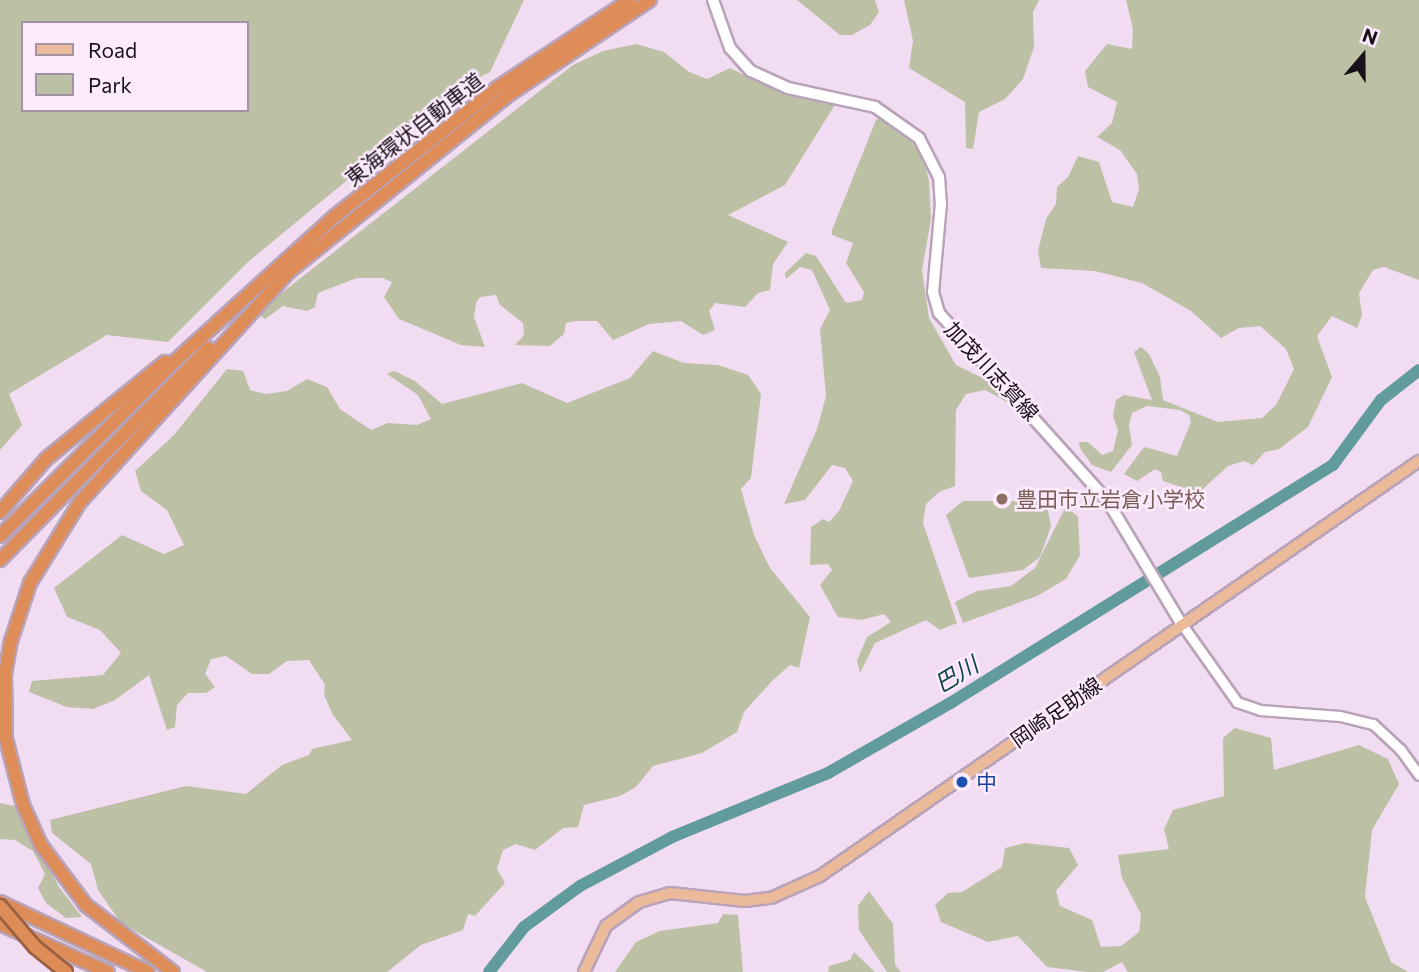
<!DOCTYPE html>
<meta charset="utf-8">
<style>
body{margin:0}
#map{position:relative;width:1419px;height:972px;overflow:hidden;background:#f2dcf2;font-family:Commissioner,"Noto Sans JP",sans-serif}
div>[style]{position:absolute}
.green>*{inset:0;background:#bcc1a5}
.river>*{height:12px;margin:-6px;padding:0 6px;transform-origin:6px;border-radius:6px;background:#619b9e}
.roads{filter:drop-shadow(2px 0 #b8a3b8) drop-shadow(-2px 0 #b8a3b8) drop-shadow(0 2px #b8a3b8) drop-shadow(0 -2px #b8a3b8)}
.tertiary>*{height:9px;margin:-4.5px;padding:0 4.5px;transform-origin:4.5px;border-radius:4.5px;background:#fff}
.secondary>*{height:10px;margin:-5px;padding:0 5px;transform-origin:5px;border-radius:5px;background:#fff}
.primary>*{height:10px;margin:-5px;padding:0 5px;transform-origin:5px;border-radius:5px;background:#ebba9b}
.motorway>*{height:12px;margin:-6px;padding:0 6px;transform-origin:6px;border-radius:6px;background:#de8c58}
.bridges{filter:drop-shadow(2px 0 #996142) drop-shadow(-2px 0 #996142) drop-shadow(0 2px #996142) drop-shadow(0 -2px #996142)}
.motorway-bridge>*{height:12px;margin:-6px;padding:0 6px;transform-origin:6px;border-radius:6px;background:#de8c58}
.dots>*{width:19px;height:19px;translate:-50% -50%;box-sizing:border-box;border:4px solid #fdeafd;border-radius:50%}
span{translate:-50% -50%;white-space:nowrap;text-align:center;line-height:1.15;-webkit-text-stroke:5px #fdeafd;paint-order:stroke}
.street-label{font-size:21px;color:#181119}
.education-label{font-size:21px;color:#785e54}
.left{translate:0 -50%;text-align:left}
.transit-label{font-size:21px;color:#164399}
.water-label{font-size:23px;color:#0e4548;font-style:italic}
.legend{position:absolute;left:21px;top:21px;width:228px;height:91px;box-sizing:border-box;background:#fdeafd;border:2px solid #a193a2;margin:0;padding:9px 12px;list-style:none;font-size:21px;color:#181119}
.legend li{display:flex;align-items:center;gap:14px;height:35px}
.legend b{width:35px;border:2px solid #a193a2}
.north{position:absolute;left:1328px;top:21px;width:70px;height:70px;-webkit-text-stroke:5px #fdeafd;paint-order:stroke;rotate:20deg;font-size:19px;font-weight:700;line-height:28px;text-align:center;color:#181119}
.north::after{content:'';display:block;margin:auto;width:24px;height:32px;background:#181119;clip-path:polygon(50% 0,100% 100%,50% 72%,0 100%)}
</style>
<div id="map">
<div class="green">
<i style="clip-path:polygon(evenodd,0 0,524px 0,490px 72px,460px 87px,248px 262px,168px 342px,107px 335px,9px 394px,22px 425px,0 450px,0 0,23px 23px,247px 23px,247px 110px,23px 110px,23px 23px)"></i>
<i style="clip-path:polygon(797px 0,875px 0,879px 12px,870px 25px,852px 35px,840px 35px)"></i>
<i style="clip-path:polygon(904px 0,1039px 0,1033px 12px,1034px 47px,1023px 79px,1005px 99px,979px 112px,973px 149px,966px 148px,965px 102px,909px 68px,913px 41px)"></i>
<i style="clip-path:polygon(1126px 0,1419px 0,1419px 280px,1384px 267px,1373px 270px,1359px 293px,1362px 315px,1357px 328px,1332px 316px,1317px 336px,1332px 377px,1308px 427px,1279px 449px,1265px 452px,1253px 465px,1244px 461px,1228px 466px,1194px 497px,1184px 488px,1163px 481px,1161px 472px,1155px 469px,1137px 481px,1124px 474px,1144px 447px,1177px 456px,1191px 422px,1189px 415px,1180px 410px,1147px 406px,1132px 413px,1129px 426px,1132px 445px,1111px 472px,1092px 465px,1080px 448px,1079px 442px,1088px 442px,1102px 455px,1113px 451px,1118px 430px,1113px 416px,1116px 400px,1124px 395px,1152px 400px,1134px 352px,1141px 347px,1149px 354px,1160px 377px,1163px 400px,1218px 422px,1262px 418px,1276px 405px,1294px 369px,1286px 349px,1260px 326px,1239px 328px,1221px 338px,1191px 311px,1142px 283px,1095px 271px,1041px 268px,1038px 251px,1046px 219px,1056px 204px,1057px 187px,1068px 177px,1078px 156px,1099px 162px,1112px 202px,1133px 207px,1139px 189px,1137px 174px,1120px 150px,1097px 137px,1112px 123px,1117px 102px,1088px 87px,1085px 71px,1107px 44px,1132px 49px,1133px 29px)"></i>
<i style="clip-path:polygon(636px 44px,664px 52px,689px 72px,707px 79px,730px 68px,748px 77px,836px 103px,785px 185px,728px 215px,788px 242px,773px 264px,770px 290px,758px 293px,745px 307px,715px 303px,709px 311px,715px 330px,703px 335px,681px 321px,649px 324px,613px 340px,597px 321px,576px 321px,566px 323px,564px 334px,550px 346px,515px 345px,524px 335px,523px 323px,500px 305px,496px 295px,480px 297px,476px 303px,474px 317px,485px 347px,461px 345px,399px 319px,384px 297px,392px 282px,382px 278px,357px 278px,318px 293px,315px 307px,307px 311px,283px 306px,265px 319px,256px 313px,573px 65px,603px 51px)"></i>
<i style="clip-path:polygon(881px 118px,909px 139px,923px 157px,929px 181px,931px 219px,922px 270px,929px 318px,956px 365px,1003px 388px,1020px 405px,1018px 408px,985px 390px,966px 394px,956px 410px,955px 486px,939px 492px,926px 504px,923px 523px,957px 623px,940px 630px,926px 620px,875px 643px,860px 673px,857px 661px,867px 637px,891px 622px,884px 614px,862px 620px,838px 617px,820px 585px,832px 570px,828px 564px,810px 565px,811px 527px,823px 519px,829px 522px,839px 511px,853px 481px,845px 468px,832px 465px,805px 500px,784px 504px,817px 429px,826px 396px,820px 329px,830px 310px,812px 270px,800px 267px,786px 279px,785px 273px,806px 253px,816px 256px,846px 303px,862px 300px,864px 292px,846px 263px,853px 243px,832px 235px,832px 230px,876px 120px)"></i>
<i style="clip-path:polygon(653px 351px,684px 363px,718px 365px,748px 375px,761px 394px,751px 478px,741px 489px,754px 535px,770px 568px,810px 617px,799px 668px,790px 665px,772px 681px,744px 712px,737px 732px,702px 753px,653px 766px,636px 787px,620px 796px,584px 805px,578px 827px,563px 828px,535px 850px,516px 844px,503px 850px,497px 869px,505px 883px,475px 916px,468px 914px,463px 930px,421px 945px,387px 972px,207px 972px,121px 923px,98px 890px,91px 864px,52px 833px,50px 820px,186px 786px,246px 794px,282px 765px,309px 755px,312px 749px,352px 740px,333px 715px,324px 695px,325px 685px,309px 660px,287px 661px,269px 674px,252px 674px,226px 656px,211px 659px,205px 674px,215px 687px,206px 693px,188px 693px,177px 705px,175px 727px,167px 730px,149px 675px,115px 700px,93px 709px,67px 707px,29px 692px,32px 681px,103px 675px,121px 653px,100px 630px,67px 617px,54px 588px,122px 535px,164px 554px,184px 545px,167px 510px,141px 491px,135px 471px,174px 435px,227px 369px,243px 371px,250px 390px,266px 394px,287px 391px,307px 379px,327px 387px,340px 409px,371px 430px,388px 423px,417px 425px,431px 419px,418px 395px,387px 374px,394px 371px,415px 381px,442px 404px,522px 383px,567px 403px,630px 378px)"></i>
<i style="clip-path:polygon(963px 501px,1046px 501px,1051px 526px,1040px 557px,1023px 570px,969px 578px,946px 515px)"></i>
<i style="clip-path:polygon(1066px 506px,1078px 517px,1080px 555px,1066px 579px,1037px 596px,963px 623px,955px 602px,977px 591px,1011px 586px,1035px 568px)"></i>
<i style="clip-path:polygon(1235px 728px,1271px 738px,1274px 770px,1359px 745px,1388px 759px,1399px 784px,1372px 830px,1365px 897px,1391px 962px,1408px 972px,1128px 972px,1122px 962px,1103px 972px,1087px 972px,1047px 967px,1018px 936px,988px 942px,941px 922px,935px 905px,948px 893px,962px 892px,1002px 867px,1005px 848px,1025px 843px,1069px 848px,1078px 865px,1056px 891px,1060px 906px,1092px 920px,1101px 947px,1121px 946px,1139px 932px,1141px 914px,1122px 878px,1118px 855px,1169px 849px,1164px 829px,1173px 810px,1224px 796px,1223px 738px)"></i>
<i style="clip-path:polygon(0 803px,15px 806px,59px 887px,82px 917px,66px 918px,46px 903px,38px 888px,45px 874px,33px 851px,15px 840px,0 839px)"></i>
<i style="clip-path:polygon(869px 891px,893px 924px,895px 965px,901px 972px,887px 972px,859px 930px,858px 906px)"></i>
<i style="clip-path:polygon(723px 914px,738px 915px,743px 972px,615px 972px,636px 942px,660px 931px,718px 923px)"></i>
<i style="clip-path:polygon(854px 952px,875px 972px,828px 972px,829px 966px,850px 960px)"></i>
</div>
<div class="river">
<i style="left:489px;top:972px;width:57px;rotate:-52.1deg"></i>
<i style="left:524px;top:927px;width:69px;rotate:-36.2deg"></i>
<i style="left:580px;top:886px;width:104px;rotate:-28deg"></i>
<i style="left:672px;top:837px;width:169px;rotate:-22.3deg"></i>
<i style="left:828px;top:773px;width:143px;rotate:-29.8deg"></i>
<i style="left:952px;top:702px;width:449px;rotate:-31.9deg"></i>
<i style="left:1333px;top:465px;width:81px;rotate:-53.6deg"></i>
<i style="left:1381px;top:400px;width:48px;rotate:-38.3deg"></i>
</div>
<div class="roads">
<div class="tertiary">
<i style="left:1181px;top:623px;width:97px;rotate:54.7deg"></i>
<i style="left:1237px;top:702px;width:24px;rotate:19deg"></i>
<i style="left:1260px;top:710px;width:80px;rotate:4.3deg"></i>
<i style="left:1340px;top:716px;width:34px;rotate:14deg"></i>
<i style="left:1373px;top:724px;width:37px;rotate:43deg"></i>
<i style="left:1400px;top:749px;width:32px;rotate:54deg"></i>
</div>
<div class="secondary">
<i style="left:713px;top:0;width:51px;rotate:70.5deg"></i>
<i style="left:730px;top:48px;width:31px;rotate:48deg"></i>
<i style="left:751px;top:71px;width:41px;rotate:24.7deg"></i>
<i style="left:788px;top:88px;width:89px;rotate:12.3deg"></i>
<i style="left:875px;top:107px;width:54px;rotate:35.2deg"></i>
<i style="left:919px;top:138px;width:44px;rotate:62.9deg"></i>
<i style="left:939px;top:177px;width:26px;rotate:86deg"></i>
<i style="left:941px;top:203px;width:89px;rotate:95.1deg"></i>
<i style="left:933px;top:292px;width:22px;rotate:74deg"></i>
<i style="left:939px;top:313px;width:251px;rotate:48.1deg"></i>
<i style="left:1107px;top:500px;width:144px;rotate:59deg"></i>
</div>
<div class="primary">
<i style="left:584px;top:972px;width:51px;rotate:-64.4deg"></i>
<i style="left:606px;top:926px;width:41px;rotate:-36deg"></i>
<i style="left:639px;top:902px;width:32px;rotate:-16deg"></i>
<i style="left:670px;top:893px;width:75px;rotate:6.1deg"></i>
<i style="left:745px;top:901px;width:26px;rotate:-7deg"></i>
<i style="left:771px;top:898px;width:54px;rotate:-24.2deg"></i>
<i style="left:820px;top:876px;width:729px;rotate:-34.72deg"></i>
</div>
<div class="motorway">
<i style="left:287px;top:273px;width:282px;rotate:-38.8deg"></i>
<i style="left:507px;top:96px;width:172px;rotate:-33.9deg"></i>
<i style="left:0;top:512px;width:70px;rotate:-49deg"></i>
<i style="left:46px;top:459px;width:154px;rotate:-39.2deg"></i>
<i style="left:0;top:536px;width:246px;rotate:-45deg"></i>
<i style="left:174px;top:362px;width:217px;rotate:-42.2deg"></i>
<i style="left:335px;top:216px;width:206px;rotate:-38.3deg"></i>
<i style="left:497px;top:88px;width:159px;rotate:-33.5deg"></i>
<i style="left:0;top:560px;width:297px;rotate:-45.5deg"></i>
<i style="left:0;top:902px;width:164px;rotate:25.3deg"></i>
<i style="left:0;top:924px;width:118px;rotate:24deg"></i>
<i style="left:173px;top:972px;width:110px;rotate:-142.4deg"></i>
<i style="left:86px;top:905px;width:75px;rotate:-126.9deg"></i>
<i style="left:41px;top:845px;width:44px;rotate:-114.2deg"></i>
<i style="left:23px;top:805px;width:68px;rotate:-104.4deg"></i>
<i style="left:6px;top:739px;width:65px;rotate:-90.9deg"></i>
<i style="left:5px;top:674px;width:34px;rotate:-80deg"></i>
<i style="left:11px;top:641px;width:61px;rotate:-71.9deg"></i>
<i style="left:30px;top:583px;width:95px;rotate:-58.3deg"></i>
<i style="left:80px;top:502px;width:317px;rotate:-47.8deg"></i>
</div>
</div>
<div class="bridges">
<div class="motorway-bridge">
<i style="left:0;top:906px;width:54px;rotate:49.5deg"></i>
<i style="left:35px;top:947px;width:40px;rotate:39deg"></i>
</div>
</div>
<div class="dots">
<i style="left:1002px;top:499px;background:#8d6e63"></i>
<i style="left:962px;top:782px;background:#1a4fb4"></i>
</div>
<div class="street-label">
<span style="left:414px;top:129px;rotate:-38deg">東海環状自動車道</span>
<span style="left:992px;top:371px;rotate:47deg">加茂川志賀線</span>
<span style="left:1056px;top:712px;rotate:-35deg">岡崎足助線</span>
</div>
<div class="education-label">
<span class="left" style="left:1016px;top:499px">豊田市立岩倉小学校</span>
</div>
<div class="transit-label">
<span class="left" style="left:976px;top:782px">中</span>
</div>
<div class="water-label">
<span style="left:956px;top:674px;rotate:-31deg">巴川</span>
</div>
<ul class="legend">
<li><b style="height:9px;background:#ebba9b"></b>Road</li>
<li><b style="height:19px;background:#bcc1a5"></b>Park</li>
</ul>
<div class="north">N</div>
</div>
